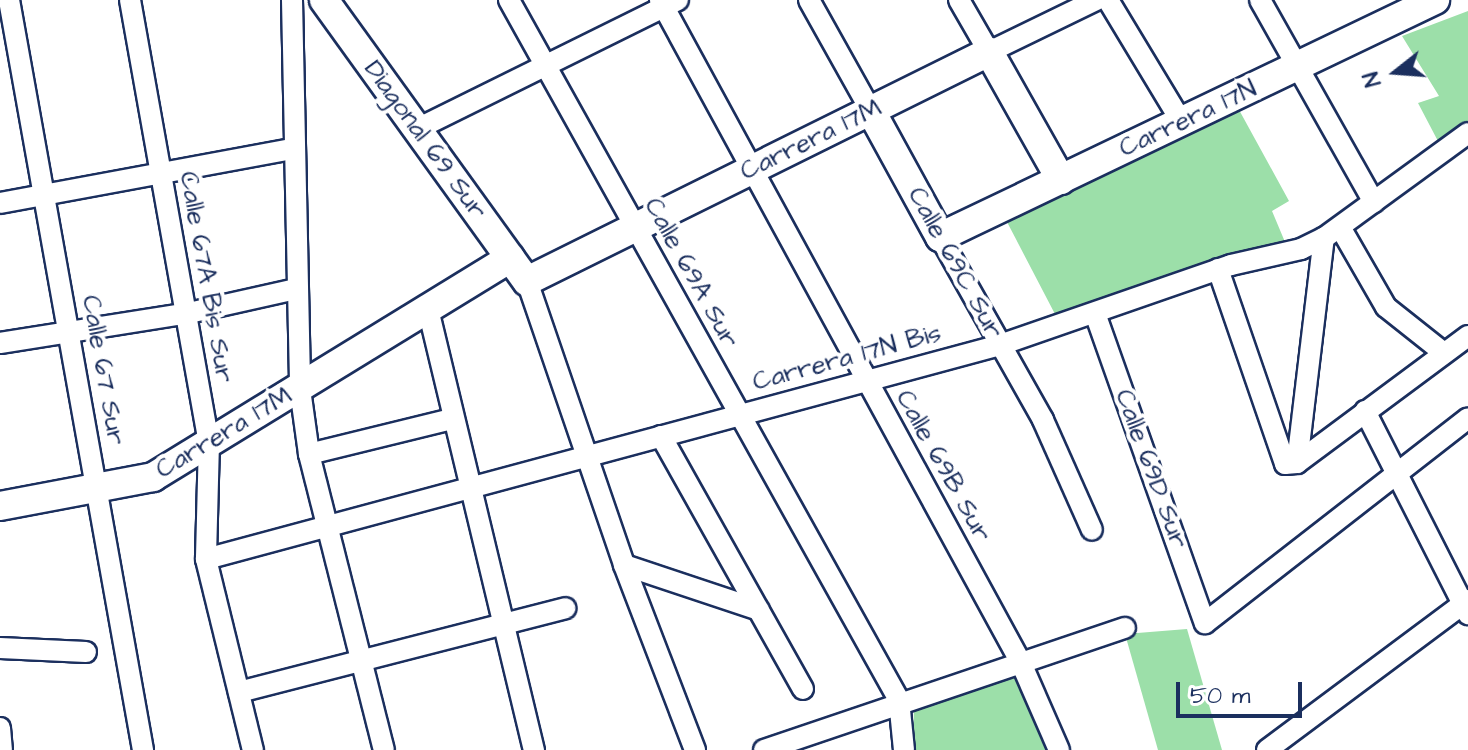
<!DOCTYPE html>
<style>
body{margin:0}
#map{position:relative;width:1468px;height:750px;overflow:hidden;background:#fff;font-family:"Architects Daughter",sans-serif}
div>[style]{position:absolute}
.green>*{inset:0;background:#9cdfa9}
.roads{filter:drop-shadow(2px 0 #1b2f5e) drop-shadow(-2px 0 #1b2f5e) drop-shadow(0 2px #1b2f5e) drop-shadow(0 -2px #1b2f5e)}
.street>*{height:20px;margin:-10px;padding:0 10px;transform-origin:10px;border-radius:10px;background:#fff}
.secondary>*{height:28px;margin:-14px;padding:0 14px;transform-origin:14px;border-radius:14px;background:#fff}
span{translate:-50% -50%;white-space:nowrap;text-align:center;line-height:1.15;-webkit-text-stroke:8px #fff;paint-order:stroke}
.street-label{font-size:26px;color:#1b2f5e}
.north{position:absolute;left:1356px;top:32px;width:80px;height:80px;-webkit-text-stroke:6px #fff;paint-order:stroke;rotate:253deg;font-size:22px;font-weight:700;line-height:32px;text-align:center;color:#1b2f5e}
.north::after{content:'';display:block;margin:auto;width:28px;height:36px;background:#1b2f5e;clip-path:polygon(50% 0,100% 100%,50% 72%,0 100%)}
.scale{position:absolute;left:1176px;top:682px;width:126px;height:36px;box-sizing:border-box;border:4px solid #1b2f5e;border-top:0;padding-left:10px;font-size:24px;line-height:28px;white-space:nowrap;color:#1b2f5e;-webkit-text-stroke:6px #fff;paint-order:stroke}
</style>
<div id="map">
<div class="green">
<i style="clip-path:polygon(1468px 11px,1468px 124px,1440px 145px,1418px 103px,1439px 96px,1402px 36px)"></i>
<i style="clip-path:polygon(1238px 108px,1289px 201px,1272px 211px,1285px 242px,1207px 262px,1056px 316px,1007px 222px)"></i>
<i style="clip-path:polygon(1187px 629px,1222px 750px,1158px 750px,1125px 634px)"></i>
<i style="clip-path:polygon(1025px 670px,1068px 750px,913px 750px,914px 707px)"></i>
</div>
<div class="roads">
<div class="street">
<i style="left:9px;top:0;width:762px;rotate:79.87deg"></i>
<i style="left:130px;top:0;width:449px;rotate:79.9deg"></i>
<i style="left:209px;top:442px;width:117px;rotate:91.5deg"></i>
<i style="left:206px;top:559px;width:197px;rotate:76.2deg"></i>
<i style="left:292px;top:0;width:389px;rotate:88.8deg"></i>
<i style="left:300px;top:389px;width:66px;rotate:82.1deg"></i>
<i style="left:309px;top:454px;width:305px;rotate:75.8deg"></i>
<i style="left:509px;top:0;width:801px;rotate:60.88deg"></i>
<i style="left:899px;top:700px;width:50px;rotate:84.3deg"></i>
<i style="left:660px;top:0;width:755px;rotate:61.43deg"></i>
<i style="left:1021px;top:663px;width:95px;rotate:66.4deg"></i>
<i style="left:809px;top:0;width:127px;rotate:60.8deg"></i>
<i style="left:959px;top:0;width:60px;rotate:60deg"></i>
<i style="left:989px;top:52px;width:119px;rotate:-25.9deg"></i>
<i style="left:1108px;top:0;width:141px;rotate:58.9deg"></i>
<i style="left:1260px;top:0;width:232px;rotate:60.6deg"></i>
<i style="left:417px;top:129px;width:291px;rotate:-26.3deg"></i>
<i style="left:0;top:203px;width:297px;rotate:-10.5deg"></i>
<i style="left:1340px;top:227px;width:92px;rotate:60.1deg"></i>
<i style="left:1386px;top:307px;width:74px;rotate:38.4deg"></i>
<i style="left:940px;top:237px;width:210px;rotate:60.6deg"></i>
<i style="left:1043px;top:420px;width:120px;rotate:66deg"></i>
<i style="left:1218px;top:269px;width:206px;rotate:71deg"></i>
<i style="left:1285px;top:464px;width:12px;rotate:-5deg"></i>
<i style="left:1297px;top:463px;width:213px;rotate:-36.6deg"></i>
<i style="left:527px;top:281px;width:300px;rotate:71.1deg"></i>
<i style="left:624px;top:565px;width:198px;rotate:69deg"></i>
<i style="left:428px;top:309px;width:454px;rotate:76.5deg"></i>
<i style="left:1096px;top:316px;width:326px;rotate:70.5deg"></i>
<i style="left:1205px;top:623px;width:333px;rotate:-37.9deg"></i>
<i style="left:0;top:343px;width:186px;rotate:-9deg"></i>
<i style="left:184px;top:314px;width:115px;rotate:-12.6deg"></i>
<i style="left:1365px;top:411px;width:228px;rotate:63.1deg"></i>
<i style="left:661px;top:436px;width:290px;rotate:60.7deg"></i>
<i style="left:309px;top:454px;width:147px;rotate:-13.8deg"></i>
<i style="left:1297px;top:463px;width:227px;rotate:-83.2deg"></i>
<i style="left:206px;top:559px;width:822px;rotate:-15.08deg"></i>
<i style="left:1000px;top:345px;width:244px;rotate:-19.1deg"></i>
<i style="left:1231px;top:265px;width:72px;rotate:-12.9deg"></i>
<i style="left:1301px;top:249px;width:25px;rotate:-26deg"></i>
<i style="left:1324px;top:238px;width:178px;rotate:-36.1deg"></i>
<i style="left:624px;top:565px;width:142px;rotate:18.4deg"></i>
<i style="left:0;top:648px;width:86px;rotate:2.7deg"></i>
<i style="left:239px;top:692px;width:337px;rotate:-14.4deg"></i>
<i style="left:0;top:728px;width:22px;rotate:85deg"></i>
<i style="left:764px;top:750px;width:381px;rotate:-18.7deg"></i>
<i style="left:1267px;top:750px;width:251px;rotate:-36.7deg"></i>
</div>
<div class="secondary">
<i style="left:324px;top:0;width:347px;rotate:54.2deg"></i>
<i style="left:527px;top:281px;width:516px;rotate:-26.37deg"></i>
<i style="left:989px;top:52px;width:147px;rotate:60.6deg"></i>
<i style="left:871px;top:111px;width:144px;rotate:61.3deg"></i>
<i style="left:940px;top:237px;width:549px;rotate:-25.58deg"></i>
<i style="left:0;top:506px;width:156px;rotate:-10.7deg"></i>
<i style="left:153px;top:477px;width:419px;rotate:-31.5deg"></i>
</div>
</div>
<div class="street-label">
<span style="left:1188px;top:119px;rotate:-25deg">Carrera 17N</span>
<span style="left:425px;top:140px;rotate:54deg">Diagonal 69 Sur</span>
<span style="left:811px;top:140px;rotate:-26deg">Carrera 17M</span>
<span style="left:955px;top:263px;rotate:61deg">Calle 69C Sur</span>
<span style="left:691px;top:273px;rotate:61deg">Calle 69A Sur</span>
<span style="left:206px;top:277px;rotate:80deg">Calle 67A Bis Sur</span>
<span style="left:847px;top:358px;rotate:-15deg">Carrera 17N Bis</span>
<span style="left:103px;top:370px;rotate:80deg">Calle 67 Sur</span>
<span style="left:224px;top:433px;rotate:-31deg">Carrera 17M</span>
<span style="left:943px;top:466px;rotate:61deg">Calle 69B Sur</span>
<span style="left:1151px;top:469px;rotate:70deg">Calle 69D Sur</span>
</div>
<div class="north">N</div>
<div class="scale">50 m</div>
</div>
